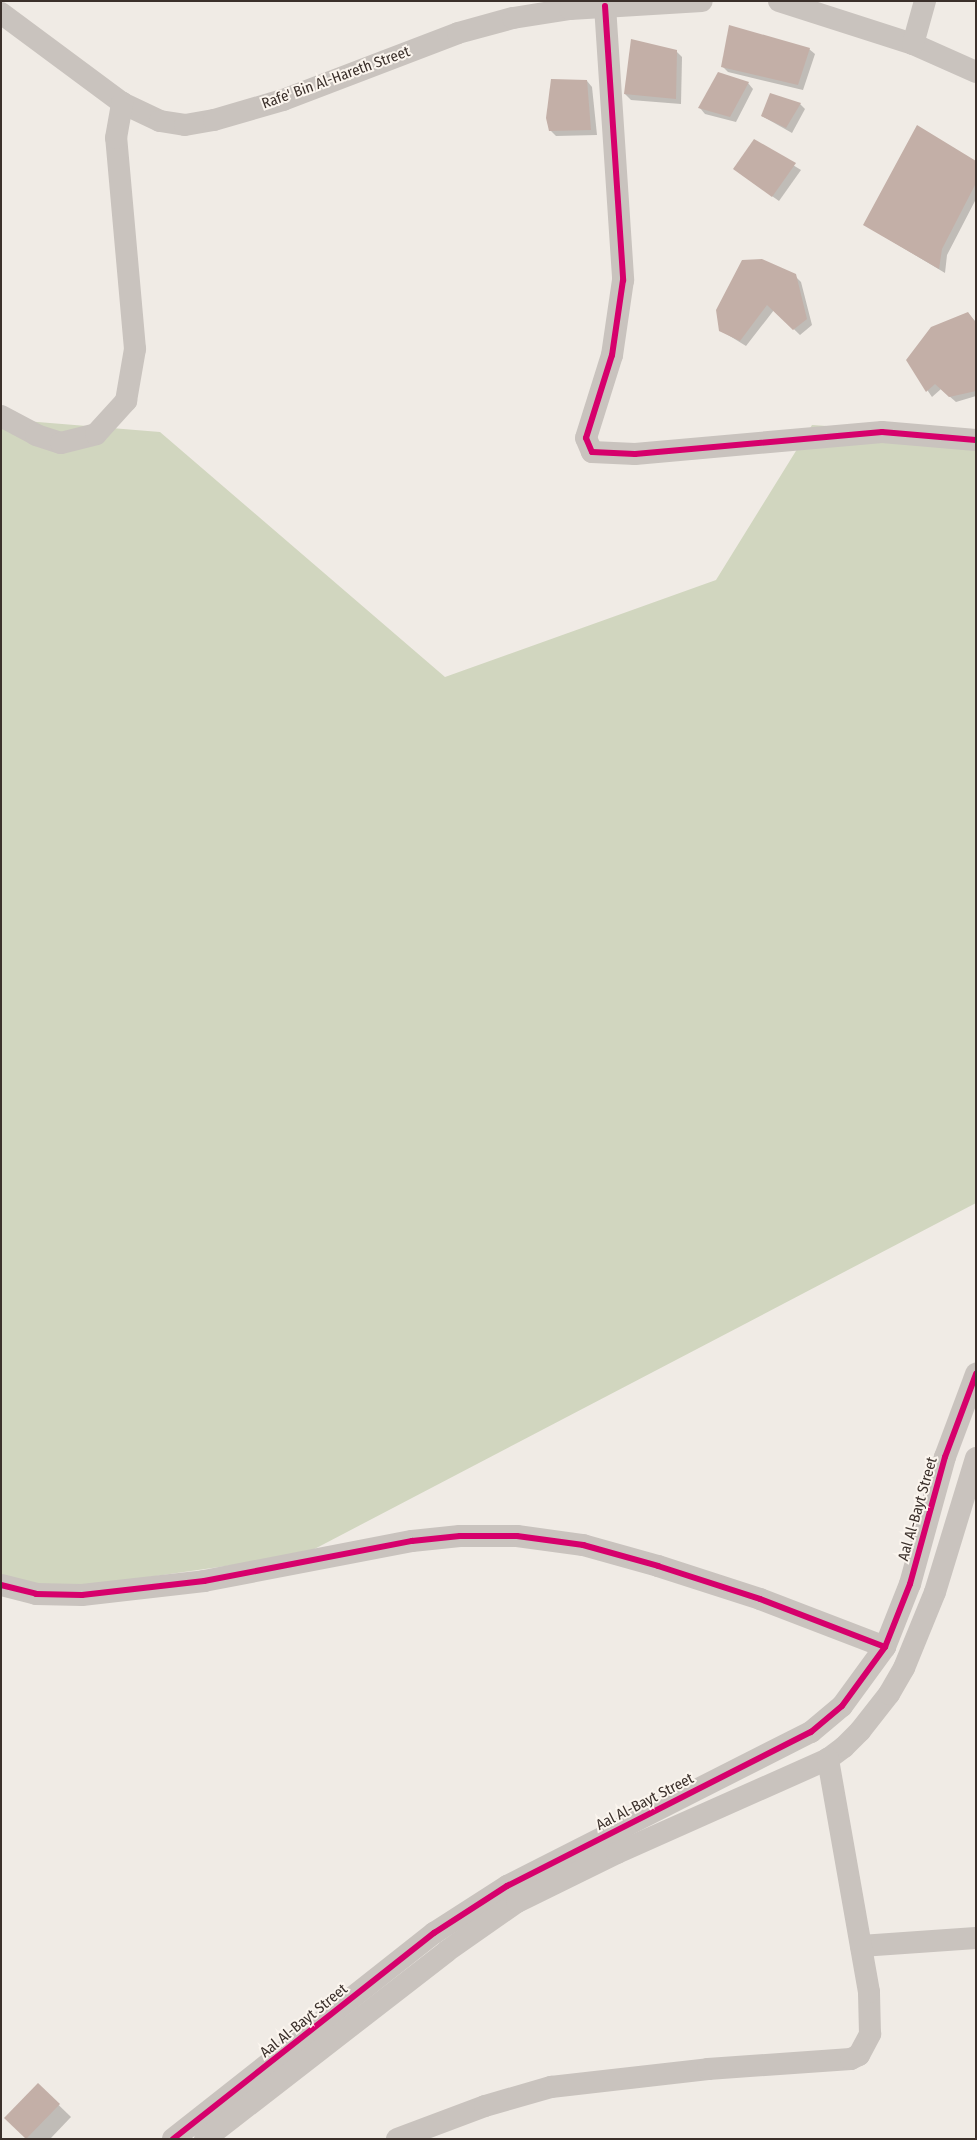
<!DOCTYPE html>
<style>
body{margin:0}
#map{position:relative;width:977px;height:2140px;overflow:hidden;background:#f0ebe5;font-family:"Fira Sans Condensed",sans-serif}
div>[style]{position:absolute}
.green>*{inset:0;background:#d1d6bf}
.shadow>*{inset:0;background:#0003}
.building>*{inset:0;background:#c3afa7}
.minor>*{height:22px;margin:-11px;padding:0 11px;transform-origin:11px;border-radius:11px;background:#c9c3be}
.cycleway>*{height:6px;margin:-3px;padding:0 3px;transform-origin:3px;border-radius:3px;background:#d6006c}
span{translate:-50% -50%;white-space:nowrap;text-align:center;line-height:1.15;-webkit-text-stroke:4px #fbf5ee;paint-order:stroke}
.street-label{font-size:15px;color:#3b302b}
.frame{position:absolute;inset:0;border:2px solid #3b302b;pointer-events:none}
</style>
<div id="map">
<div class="green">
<i style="clip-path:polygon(1px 419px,160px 432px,445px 677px,716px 580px,812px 425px,976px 436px,976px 1203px,303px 1555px,29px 1594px,1px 1579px)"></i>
</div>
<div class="shadow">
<i style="clip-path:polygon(809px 49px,815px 54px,803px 90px,728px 72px,722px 66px)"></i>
<i style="clip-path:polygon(676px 51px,682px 57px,681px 104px,631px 100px,625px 94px)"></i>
<i style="clip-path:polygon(587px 81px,592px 87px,597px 135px,556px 136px,550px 130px)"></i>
<i style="clip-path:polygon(748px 83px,753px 89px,736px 122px,705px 114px,700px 108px)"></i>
<i style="clip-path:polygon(800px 104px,805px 109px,792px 133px,762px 116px)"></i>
<i style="clip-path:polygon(754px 141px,801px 170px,779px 201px,741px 174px)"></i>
<i style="clip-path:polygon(976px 163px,976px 199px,947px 255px,945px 273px,865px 225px)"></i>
<i style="clip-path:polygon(795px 276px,801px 282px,812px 325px,800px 335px,774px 310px,746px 346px,720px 330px)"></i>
<i style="clip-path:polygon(968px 313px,976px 322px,976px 396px,956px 402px,941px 389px,932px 397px,907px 360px)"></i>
<i style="clip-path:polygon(38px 2085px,71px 2117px,50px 2139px,27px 2139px,6px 2118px)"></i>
</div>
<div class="building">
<i style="clip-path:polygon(729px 25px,810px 48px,798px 85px,721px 67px)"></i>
<i style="clip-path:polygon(631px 39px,677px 50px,676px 99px,624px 94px)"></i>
<i style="clip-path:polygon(718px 72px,749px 82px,730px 117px,698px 108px)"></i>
<i style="clip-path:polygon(551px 79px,587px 80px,591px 130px,549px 131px,546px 118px)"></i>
<i style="clip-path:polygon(770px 93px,801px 103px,786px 128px,761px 116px)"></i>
<i style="clip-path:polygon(917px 125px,976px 161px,976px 183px,942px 249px,939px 269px,863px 225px)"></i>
<i style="clip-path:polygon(754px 139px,796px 163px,772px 197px,733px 169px)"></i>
<i style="clip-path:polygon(762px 259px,796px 274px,807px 319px,793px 330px,767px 305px,740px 341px,719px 331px,716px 310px,742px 260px)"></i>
<i style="clip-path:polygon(968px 312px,976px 323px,976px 391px,949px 397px,935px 384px,926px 392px,906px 360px,931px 327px)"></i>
<i style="clip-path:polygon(38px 2083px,60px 2104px,26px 2139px,4px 2118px)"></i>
</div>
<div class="minor">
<i style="left:779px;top:1px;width:141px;rotate:17.8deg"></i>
<i style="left:913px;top:44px;width:69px;rotate:24deg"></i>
<i style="left:605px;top:6px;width:275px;rotate:86.2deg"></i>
<i style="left:623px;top:280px;width:76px;rotate:98.3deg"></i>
<i style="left:612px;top:355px;width:87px;rotate:107.4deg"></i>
<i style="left:586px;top:438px;width:15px;rotate:67deg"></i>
<i style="left:592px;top:452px;width:43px;rotate:2.7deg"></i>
<i style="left:635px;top:454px;width:248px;rotate:-5.1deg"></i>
<i style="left:882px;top:432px;width:94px;rotate:4.9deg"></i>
<i style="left:1px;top:13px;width:151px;rotate:36.6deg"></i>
<i style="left:122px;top:103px;width:42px;rotate:25.3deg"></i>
<i style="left:160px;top:121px;width:25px;rotate:9deg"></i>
<i style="left:185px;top:125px;width:29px;rotate:-10deg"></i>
<i style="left:214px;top:120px;width:72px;rotate:-16.2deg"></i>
<i style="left:283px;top:100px;width:187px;rotate:-20.9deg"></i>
<i style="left:458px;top:33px;width:57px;rotate:-15.3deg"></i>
<i style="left:513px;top:18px;width:58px;rotate:-9deg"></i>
<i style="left:570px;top:9px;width:132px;rotate:-3.5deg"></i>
<i style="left:913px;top:44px;width:45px;rotate:-74.4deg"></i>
<i style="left:1px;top:416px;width:40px;rotate:28deg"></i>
<i style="left:36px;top:435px;width:26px;rotate:18deg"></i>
<i style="left:61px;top:443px;width:36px;rotate:-14deg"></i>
<i style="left:96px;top:434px;width:45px;rotate:-47.7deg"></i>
<i style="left:126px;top:401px;width:53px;rotate:-80.2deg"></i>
<i style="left:135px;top:349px;width:212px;rotate:-95.1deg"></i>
<i style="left:116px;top:138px;width:36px;rotate:-80deg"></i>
<i style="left:1px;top:1585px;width:36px;rotate:14deg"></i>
<i style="left:36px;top:1594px;width:46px;rotate:1.2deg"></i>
<i style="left:82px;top:1595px;width:123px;rotate:-6.5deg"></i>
<i style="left:204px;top:1581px;width:212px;rotate:-10.9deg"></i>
<i style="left:412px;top:1541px;width:48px;rotate:-5.9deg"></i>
<i style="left:460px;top:1536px;width:57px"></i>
<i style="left:517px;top:1536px;width:67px;rotate:7.8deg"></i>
<i style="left:583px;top:1545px;width:78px;rotate:15.6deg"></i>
<i style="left:658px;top:1566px;width:107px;rotate:17.9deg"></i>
<i style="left:760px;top:1599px;width:134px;rotate:21deg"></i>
<i style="left:861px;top:1946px;width:115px;rotate:-4deg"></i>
<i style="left:173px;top:2139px;width:333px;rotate:-38.3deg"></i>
<i style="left:434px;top:1933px;width:87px;rotate:-32.8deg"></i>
<i style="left:507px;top:1886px;width:341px;rotate:-26.9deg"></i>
<i style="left:811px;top:1732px;width:40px;rotate:-40deg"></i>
<i style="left:842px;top:1706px;width:73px;rotate:-53.9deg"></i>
<i style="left:885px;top:1647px;width:68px;rotate:-68.4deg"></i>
<i style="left:910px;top:1584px;width:132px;rotate:-74.6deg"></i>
<i style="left:945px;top:1457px;width:89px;rotate:-69.5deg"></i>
<i style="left:205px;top:2139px;width:306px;rotate:-37.8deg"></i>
<i style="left:447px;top:1951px;width:85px;rotate:-35deg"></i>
<i style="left:517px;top:1902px;width:111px;rotate:-26.1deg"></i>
<i style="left:617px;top:1853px;width:231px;rotate:-24deg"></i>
<i style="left:828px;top:1759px;width:20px;rotate:-37deg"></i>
<i style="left:844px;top:1747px;width:23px;rotate:-45deg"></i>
<i style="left:860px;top:1731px;width:47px;rotate:-51.9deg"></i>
<i style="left:889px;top:1694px;width:30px;rotate:-60deg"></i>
<i style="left:904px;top:1668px;width:82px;rotate:-67.8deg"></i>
<i style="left:935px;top:1592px;width:140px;rotate:-73deg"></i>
<i style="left:397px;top:2139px;width:94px;rotate:-20.6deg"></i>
<i style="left:485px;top:2106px;width:69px;rotate:-16.1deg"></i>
<i style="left:551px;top:2087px;width:158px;rotate:-6.5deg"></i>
<i style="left:708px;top:2069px;width:143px;rotate:-4deg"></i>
<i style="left:851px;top:2059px;width:9px;rotate:-27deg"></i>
<i style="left:859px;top:2055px;width:24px;rotate:-62deg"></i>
<i style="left:870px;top:2034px;width:42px;rotate:-91.4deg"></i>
<i style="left:869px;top:1992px;width:237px;rotate:-100deg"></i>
</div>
<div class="cycleway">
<i style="left:605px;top:6px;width:275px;rotate:86.2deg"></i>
<i style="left:623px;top:280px;width:76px;rotate:98.3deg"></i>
<i style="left:612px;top:355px;width:87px;rotate:107.4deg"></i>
<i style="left:586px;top:438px;width:15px;rotate:67deg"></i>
<i style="left:592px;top:452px;width:43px;rotate:2.7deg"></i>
<i style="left:635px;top:454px;width:248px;rotate:-5.1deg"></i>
<i style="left:882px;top:432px;width:94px;rotate:4.9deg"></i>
<i style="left:1px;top:1585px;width:36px;rotate:14deg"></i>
<i style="left:36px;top:1594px;width:46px;rotate:1.2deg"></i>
<i style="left:82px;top:1595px;width:123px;rotate:-6.5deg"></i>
<i style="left:204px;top:1581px;width:212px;rotate:-10.9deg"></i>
<i style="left:412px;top:1541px;width:48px;rotate:-5.9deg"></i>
<i style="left:460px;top:1536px;width:57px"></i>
<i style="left:517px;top:1536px;width:67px;rotate:7.8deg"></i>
<i style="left:583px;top:1545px;width:78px;rotate:15.6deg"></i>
<i style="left:658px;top:1566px;width:107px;rotate:17.9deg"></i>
<i style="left:760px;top:1599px;width:134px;rotate:21deg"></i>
<i style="left:173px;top:2139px;width:333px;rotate:-38.3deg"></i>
<i style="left:434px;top:1933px;width:87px;rotate:-32.8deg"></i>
<i style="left:507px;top:1886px;width:341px;rotate:-26.9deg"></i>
<i style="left:811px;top:1732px;width:40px;rotate:-40deg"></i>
<i style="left:842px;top:1706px;width:73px;rotate:-53.9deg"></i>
<i style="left:885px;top:1647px;width:68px;rotate:-68.4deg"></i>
<i style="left:910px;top:1584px;width:132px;rotate:-74.6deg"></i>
<i style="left:945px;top:1457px;width:89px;rotate:-69.5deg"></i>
</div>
<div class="street-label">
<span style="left:336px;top:78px;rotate:-20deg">Rafe' Bin Al-Hareth Street</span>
<span style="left:918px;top:1509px;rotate:-74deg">Aal Al-Bayt Street</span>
<span style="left:645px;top:1802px;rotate:-27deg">Aal Al-Bayt Street</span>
<span style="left:304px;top:2021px;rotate:-39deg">Aal Al-Bayt Street</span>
</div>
<div class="frame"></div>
</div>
